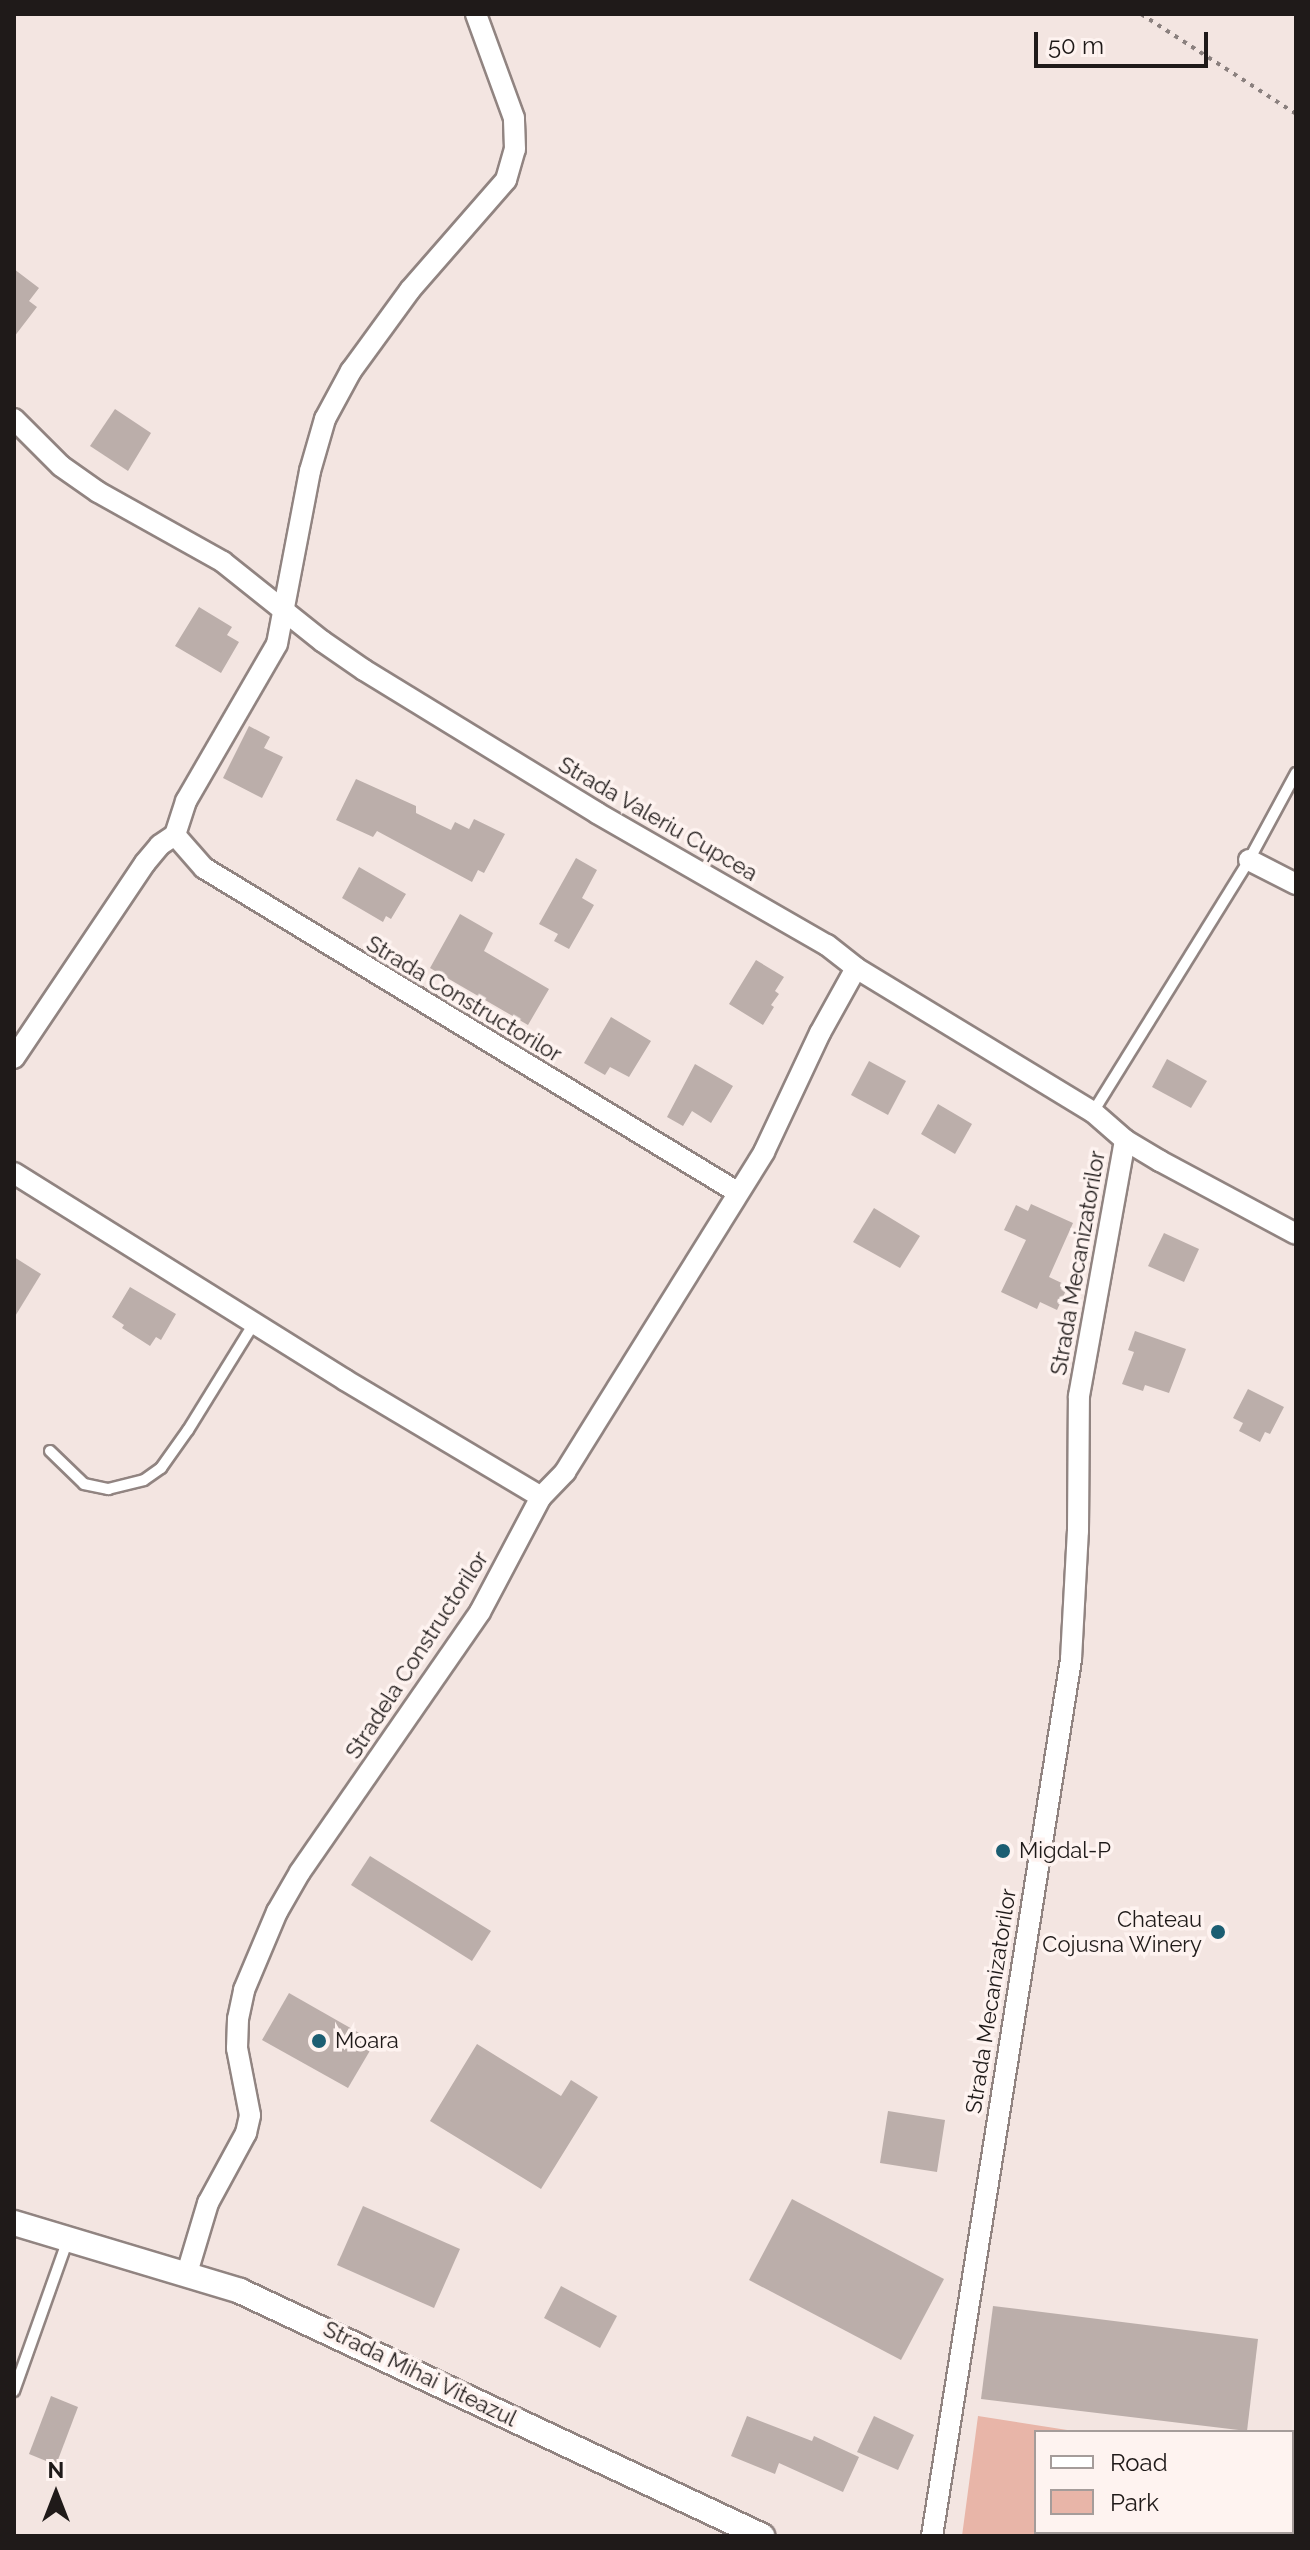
<!DOCTYPE html>
<style>
body{margin:0}
#map{position:relative;width:1310px;height:2550px;overflow:hidden;background:#f3e5e1;font-family:Raleway,sans-serif}
div>[style]{position:absolute}
.green>*{inset:0;background:#e8b5a8}
.building>*{inset:0;background:#bbaeaa}
.path>*{height:4px;margin-top:-2px;transform-origin:0;background:repeating-linear-gradient(90deg,#8a807e 0 4px,transparent 0 10px)}
.roads{filter:drop-shadow(2px 0 #918481) drop-shadow(-2px 0 #918481) drop-shadow(0 2px #918481) drop-shadow(0 -2px #918481)}
.service>*{height:10px;margin:-5px;padding:0 5px;transform-origin:5px;border-radius:5px;background:#fff}
.minor>*{height:20px;margin:-10px;padding:0 10px;transform-origin:10px;border-radius:10px;background:#fff}
.tertiary>*{height:24px;margin:-12px;padding:0 12px;transform-origin:12px;border-radius:12px;background:#fff}
.dots>*{width:22px;height:22px;translate:-50% -50%;box-sizing:border-box;border:4px solid #fef3f0;border-radius:50%}
span{translate:-50% -50%;white-space:nowrap;text-align:center;line-height:1.15;-webkit-text-stroke:7px #fef3f0;paint-order:stroke}
.street-label{font-size:22px;color:#1f1a19}
.poi-label{font-size:22px;color:#1f1a19}
.left{translate:0 -50%;text-align:left}
.right{translate:-100% -50%;text-align:right}
.frame{position:absolute;inset:0;border:16px solid #1f1a19;pointer-events:none}
.legend{position:absolute;left:1034px;top:2430px;width:260px;height:104px;box-sizing:border-box;background:#fef3f0;border:2px solid #a59c9a;margin:0;padding:10px 14px;list-style:none;font-size:24px;color:#1f1a19}
.legend li{display:flex;align-items:center;gap:16px;height:40px}
.legend b{width:40px;border:2px solid #a59c9a}
.north{position:absolute;left:16px;top:2454px;width:80px;height:80px;-webkit-text-stroke:6px #fef3f0;paint-order:stroke;rotate:0deg;font-size:22px;font-weight:700;line-height:32px;text-align:center;color:#1f1a19}
.north::after{content:'';display:block;margin:auto;width:28px;height:36px;background:#1f1a19;clip-path:polygon(50% 0,100% 100%,50% 72%,0 100%)}
.scale{position:absolute;left:1034px;top:32px;width:174px;height:36px;box-sizing:border-box;border:4px solid #1f1a19;border-top:0;padding-left:10px;font-size:24px;line-height:28px;white-space:nowrap;color:#1f1a19;-webkit-text-stroke:6px #fef3f0;paint-order:stroke}
</style>
<div id="map">
<div class="green">
<i style="clip-path:polygon(978px 2416px,1080px 2432px,1036px 2432px,1036px 2532px,1275px 2532px,1275px 2536px,962px 2536px)"></i>
</div>
<div class="building">
<i style="clip-path:polygon(14px 269px,39px 288px,29px 301px,37px 307px,14px 337px)"></i>
<i style="clip-path:polygon(115px 409px,151px 433px,128px 471px,90px 446px)"></i>
<i style="clip-path:polygon(199px 607px,232px 627px,227px 635px,239px 642px,221px 673px,175px 646px)"></i>
<i style="clip-path:polygon(249px 726px,270px 737px,264px 748px,283px 757px,262px 798px,223px 778px)"></i>
<i style="clip-path:polygon(356px 779px,416px 806px,416px 813px,451px 830px,455px 822px,469px 829px,474px 819px,505px 834px,484px 873px,478px 870px,472px 882px,377px 831px,373px 837px,336px 820px)"></i>
<i style="clip-path:polygon(576px 858px,597px 870px,582px 898px,594px 905px,569px 949px,554px 941px,558px 934px,539px 924px)"></i>
<i style="clip-path:polygon(359px 867px,406px 894px,391px 919px,386px 916px,383px 922px,342px 898px)"></i>
<i style="clip-path:polygon(460px 914px,493px 933px,484px 951px,549px 989px,528px 1025px,430px 968px)"></i>
<i style="clip-path:polygon(756px 960px,784px 977px,775px 991px,779px 994px,771px 1005px,774px 1007px,763px 1025px,729px 1004px)"></i>
<i style="clip-path:polygon(611px 1017px,651px 1041px,629px 1077px,610px 1067px,605px 1075px,584px 1063px)"></i>
<i style="clip-path:polygon(1167px 1059px,1207px 1081px,1191px 1108px,1152px 1087px)"></i>
<i style="clip-path:polygon(869px 1061px,906px 1081px,888px 1115px,851px 1095px)"></i>
<i style="clip-path:polygon(695px 1064px,733px 1086px,711px 1123px,692px 1111px,683px 1126px,667px 1117px)"></i>
<i style="clip-path:polygon(938px 1104px,972px 1124px,955px 1154px,921px 1134px)"></i>
<i style="clip-path:polygon(1031px 1204px,1073px 1223px,1049px 1277px,1068px 1286px,1057px 1310px,1040px 1302px,1037px 1309px,1001px 1292px,1026px 1240px,1004px 1230px,1016px 1205px,1028px 1211px)"></i>
<i style="clip-path:polygon(874px 1208px,920px 1236px,900px 1268px,853px 1242px)"></i>
<i style="clip-path:polygon(1164px 1233px,1199px 1249px,1184px 1282px,1148px 1266px)"></i>
<i style="clip-path:polygon(14px 1257px,41px 1274px,14px 1318px)"></i>
<i style="clip-path:polygon(130px 1287px,176px 1314px,161px 1340px,156px 1337px,150px 1346px,122px 1328px,124px 1325px,112px 1317px)"></i>
<i style="clip-path:polygon(1135px 1331px,1186px 1349px,1169px 1393px,1145px 1385px,1143px 1391px,1122px 1384px,1134px 1352px,1128px 1350px)"></i>
<i style="clip-path:polygon(1248px 1389px,1284px 1407px,1270px 1434px,1265px 1432px,1260px 1442px,1239px 1431px,1243px 1423px,1233px 1418px)"></i>
<i style="clip-path:polygon(370px 1856px,491px 1931px,472px 1961px,351px 1885px)"></i>
<i style="clip-path:polygon(289px 1993px,375px 2042px,348px 2088px,262px 2040px)"></i>
<i style="clip-path:polygon(477px 2044px,561px 2096px,571px 2080px,598px 2097px,541px 2189px,430px 2121px)"></i>
<i style="clip-path:polygon(888px 2111px,945px 2120px,937px 2172px,880px 2163px)"></i>
<i style="clip-path:polygon(792px 2199px,944px 2279px,901px 2360px,749px 2280px)"></i>
<i style="clip-path:polygon(363px 2206px,460px 2249px,434px 2308px,337px 2265px)"></i>
<i style="clip-path:polygon(561px 2286px,617px 2316px,600px 2348px,544px 2318px)"></i>
<i style="clip-path:polygon(993px 2306px,1258px 2339px,1247px 2431px,981px 2399px)"></i>
<i style="clip-path:polygon(51px 2396px,78px 2407px,56px 2465px,29px 2454px)"></i>
<i style="clip-path:polygon(747px 2416px,812px 2441px,814px 2436px,859px 2457px,843px 2492px,779px 2463px,775px 2474px,731px 2456px)"></i>
<i style="clip-path:polygon(874px 2416px,914px 2435px,898px 2470px,857px 2452px)"></i>
</div>
<div class="path">
<i style="left:1141px;top:14px;width:184px;rotate:32.8deg"></i>
</div>
<div class="roads">
<div class="service">
<i style="left:1093px;top:1112px;width:296px;rotate:-58.2deg"></i>
<i style="left:1249px;top:860px;width:99px;rotate:-61.6deg"></i>
<i style="left:50px;top:1451px;width:47px;rotate:44.1deg"></i>
<i style="left:84px;top:1484px;width:25px;rotate:12deg"></i>
<i style="left:108px;top:1489px;width:37px;rotate:-14deg"></i>
<i style="left:144px;top:1480px;width:21px;rotate:-35deg"></i>
<i style="left:161px;top:1468px;width:47px;rotate:-54.6deg"></i>
<i style="left:188px;top:1430px;width:126px;rotate:-58.3deg"></i>
<i style="left:14px;top:2391px;width:161px;rotate:-70.4deg"></i>
</div>
<div class="minor">
<i style="left:14px;top:419px;width:66px;rotate:45deg"></i>
<i style="left:61px;top:466px;width:45px;rotate:35.1deg"></i>
<i style="left:98px;top:492px;width:143px;rotate:29.2deg"></i>
<i style="left:223px;top:562px;width:127px;rotate:38.6deg"></i>
<i style="left:322px;top:641px;width:51px;rotate:34.6deg"></i>
<i style="left:364px;top:670px;width:273px;rotate:31.5deg"></i>
<i style="left:597px;top:813px;width:265px;rotate:29.9deg"></i>
<i style="left:827px;top:945px;width:37px;rotate:38deg"></i>
<i style="left:856px;top:968px;width:277px;rotate:31.3deg"></i>
<i style="left:1093px;top:1112px;width:43px;rotate:41.2deg"></i>
<i style="left:1125px;top:1140px;width:41px;rotate:31deg"></i>
<i style="left:1160px;top:1161px;width:154px;rotate:28.2deg"></i>
<i style="left:175px;top:835px;width:44px;rotate:48.7deg"></i>
<i style="left:204px;top:868px;width:624px;rotate:31.29deg"></i>
<i style="left:1249px;top:860px;width:53px;rotate:27.1deg"></i>
<i style="left:14px;top:1058px;width:235px;rotate:-56.1deg"></i>
<i style="left:145px;top:863px;width:23px;rotate:-50deg"></i>
<i style="left:160px;top:845px;width:18px;rotate:-34deg"></i>
<i style="left:175px;top:835px;width:36px;rotate:-72deg"></i>
<i style="left:186px;top:801px;width:181px;rotate:-59.9deg"></i>
<i style="left:277px;top:644px;width:176px;rotate:-79.2deg"></i>
<i style="left:310px;top:471px;width:54px;rotate:-73.9deg"></i>
<i style="left:325px;top:419px;width:55px;rotate:-61.6deg"></i>
<i style="left:351px;top:371px;width:100px;rotate:-53.9deg"></i>
<i style="left:410px;top:290px;width:146px;rotate:-48.9deg"></i>
<i style="left:506px;top:180px;width:32px;rotate:-74deg"></i>
<i style="left:515px;top:149px;width:31px;rotate:-92deg"></i>
<i style="left:514px;top:118px;width:111px;rotate:-110.1deg"></i>
<i style="left:14px;top:1173px;width:390px;rotate:32deg"></i>
<i style="left:345px;top:1380px;width:228px;rotate:30.8deg"></i>
<i style="left:187px;top:2273px;width:73px;rotate:-73.3deg"></i>
<i style="left:208px;top:2203px;width:80px;rotate:-61.5deg"></i>
<i style="left:246px;top:2133px;width:18px;rotate:-77deg"></i>
<i style="left:250px;top:2115px;width:68px;rotate:-101deg"></i>
<i style="left:237px;top:2048px;width:29px;rotate:-88deg"></i>
<i style="left:238px;top:2019px;width:30px;rotate:-78deg"></i>
<i style="left:244px;top:1990px;width:85px;rotate:-67.1deg"></i>
<i style="left:277px;top:1912px;width:46px;rotate:-60.1deg"></i>
<i style="left:300px;top:1872px;width:316px;rotate:-55.3deg"></i>
<i style="left:480px;top:1612px;width:130px;rotate:-62.1deg"></i>
<i style="left:541px;top:1497px;width:35px;rotate:-46deg"></i>
<i style="left:565px;top:1472px;width:377px;rotate:-58.1deg"></i>
<i style="left:764px;top:1152px;width:132px;rotate:-64.8deg"></i>
<i style="left:820px;top:1033px;width:74px;rotate:-61deg"></i>
<i style="left:932px;top:2536px;width:888px;rotate:-80.99deg"></i>
<i style="left:1071px;top:1659px;width:128px;rotate:-86.9deg"></i>
<i style="left:1078px;top:1531px;width:135px;rotate:-89.6deg"></i>
<i style="left:1079px;top:1396px;width:260px;rotate:-79.8deg"></i>
</div>
<div class="tertiary">
<i style="left:14px;top:2223px;width:236px;rotate:16.7deg"></i>
<i style="left:240px;top:2291px;width:577px;rotate:25.14deg"></i>
</div>
</div>
<div class="dots">
<i style="left:1003px;top:1851px;background:#1c5e72"></i>
<i style="left:1218px;top:1932px;background:#1c5e72"></i>
<i style="left:319px;top:2041px;background:#1c5e72"></i>
</div>
<div class="street-label">
<span style="left:658px;top:819px;rotate:30deg">Strada Valeriu Cupcea</span>
<span style="left:464px;top:999px;rotate:31deg">Strada Constructorilor</span>
<span style="left:1078px;top:1263px;rotate:-80deg">Strada Mecanizatorilor</span>
<span style="left:417px;top:1655px;rotate:-57deg">Stradela Constructorilor</span>
<span style="left:991px;top:2001px;rotate:-81deg">Strada Mecanizatorilor</span>
<span style="left:420px;top:2374px;rotate:26deg">Strada Mihai Viteazul</span>
</div>
<div class="poi-label">
<span class="left" style="left:1019px;top:1851px">Migdal-P</span>
<span class="right" style="left:1202px;top:1932px">Chateau<br>Cojusna Winery</span>
<span class="left" style="left:335px;top:2041px">Moara</span>
</div>
<div class="frame"></div>
<ul class="legend">
<li><b style="height:10px;background:#fff"></b>Road</li>
<li><b style="height:22px;background:#e8b5a8"></b>Park</li>
</ul>
<div class="north">N</div>
<div class="scale">50 m</div>
</div>
